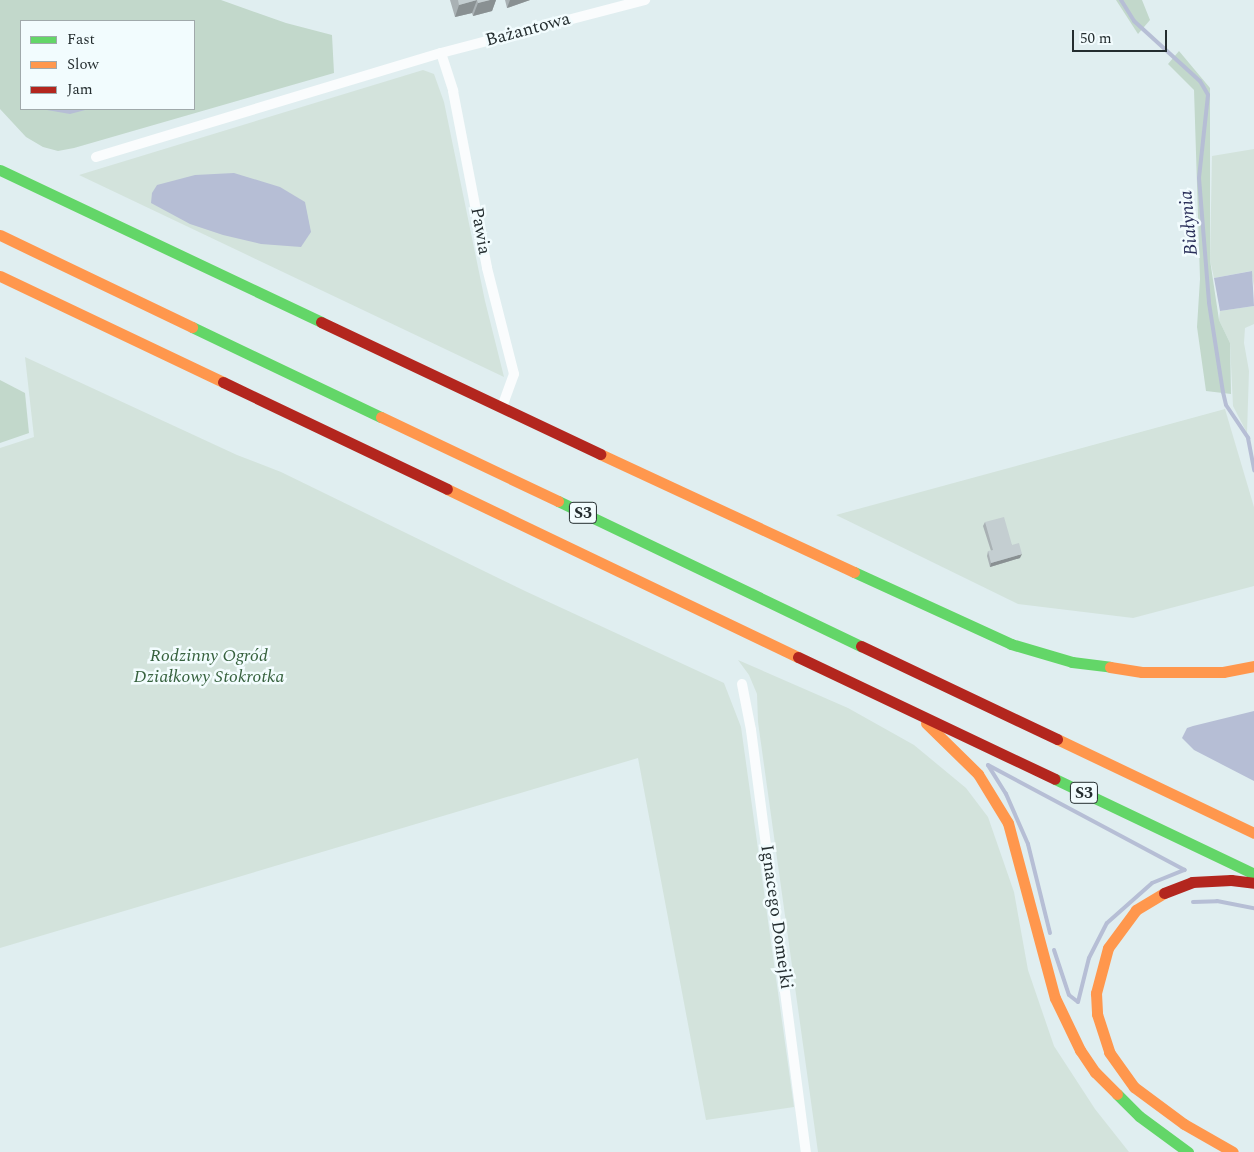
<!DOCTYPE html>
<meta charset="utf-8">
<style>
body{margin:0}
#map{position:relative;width:1254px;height:1152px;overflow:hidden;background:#e0eef0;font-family:Spectral,serif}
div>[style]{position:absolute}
.green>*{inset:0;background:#d3e3dc}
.forest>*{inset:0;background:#c2d8cb}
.water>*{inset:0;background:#b6bed5}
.stream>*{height:4px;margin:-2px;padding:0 2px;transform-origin:2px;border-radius:2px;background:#b6bed5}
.street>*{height:10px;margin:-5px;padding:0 5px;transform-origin:5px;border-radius:5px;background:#fafcfd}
.fast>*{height:11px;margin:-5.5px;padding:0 5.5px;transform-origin:5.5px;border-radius:5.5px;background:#63d668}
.slow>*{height:11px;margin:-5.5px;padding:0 5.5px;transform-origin:5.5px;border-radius:5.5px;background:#ff974d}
.jam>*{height:11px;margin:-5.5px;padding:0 5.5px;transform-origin:5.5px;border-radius:5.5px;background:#b3261e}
.wall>*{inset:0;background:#a9b1b4}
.shaded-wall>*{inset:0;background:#899092}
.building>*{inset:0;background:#c4ced1}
span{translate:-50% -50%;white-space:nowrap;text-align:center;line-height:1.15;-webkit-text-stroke:5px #f2fcfe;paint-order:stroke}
.shield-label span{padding:1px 4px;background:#f2fcfe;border:1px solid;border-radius:4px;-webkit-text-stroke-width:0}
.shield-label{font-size:16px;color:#242d2f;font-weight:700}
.street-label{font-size:18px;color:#242d2f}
.park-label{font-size:18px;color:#36613d;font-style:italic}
.water-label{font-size:19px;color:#292e59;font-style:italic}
.legend{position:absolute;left:20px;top:20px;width:175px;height:90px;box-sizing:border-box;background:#f2fcfe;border:1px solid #a0a9ab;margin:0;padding:6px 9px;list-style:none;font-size:15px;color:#242d2f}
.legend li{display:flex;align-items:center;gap:10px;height:25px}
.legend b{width:25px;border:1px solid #a0a9ab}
.scale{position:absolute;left:1072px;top:30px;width:95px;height:22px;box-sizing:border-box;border:2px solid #242d2f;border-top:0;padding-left:6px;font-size:15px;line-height:18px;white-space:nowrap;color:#242d2f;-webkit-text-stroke:4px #f2fcfe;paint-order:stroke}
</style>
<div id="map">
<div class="green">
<i style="clip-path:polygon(423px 70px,434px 74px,444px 102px,485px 301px,504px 377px,79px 175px)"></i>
<i style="clip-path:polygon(1254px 149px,1254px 286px,1251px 271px,1214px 278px,1210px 260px,1212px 156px)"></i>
<i style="clip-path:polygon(1254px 306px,1254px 324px,1245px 328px,1244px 343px,1249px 371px,1247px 433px,1233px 406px,1230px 343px,1219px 320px,1220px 311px)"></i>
<i style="clip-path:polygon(25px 357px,237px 455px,281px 472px,525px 591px,724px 683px,741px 727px,794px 1107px,706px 1120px,638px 758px,0 948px,0 448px,34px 437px)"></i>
<i style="clip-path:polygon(1225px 409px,1254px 507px,1254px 586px,1133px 618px,1018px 604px,836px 515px)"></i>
<i style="clip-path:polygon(738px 660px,848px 708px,914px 745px,966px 788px,988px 817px,1014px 892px,1028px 970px,1054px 1046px,1095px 1109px,1129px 1152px,818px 1152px,758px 722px,757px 694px,749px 675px)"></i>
</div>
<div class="forest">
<i style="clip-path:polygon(evenodd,0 0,221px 0,286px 23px,332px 35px,334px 73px,74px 148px,58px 151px,43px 147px,26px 137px,0 109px,0 0,21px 21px,194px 21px,194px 109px,21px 109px,21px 21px)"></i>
<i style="clip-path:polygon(1116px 0,1142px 0,1150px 20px,1138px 34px)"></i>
<i style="clip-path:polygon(1179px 51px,1210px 88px,1210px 260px,1219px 320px,1230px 343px,1231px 394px,1206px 391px,1197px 327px,1200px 279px,1194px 90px,1168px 64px)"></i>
<i style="clip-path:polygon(0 380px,25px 393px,29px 433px,0 443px)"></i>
</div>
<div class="water">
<i style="clip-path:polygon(41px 109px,89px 109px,70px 114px)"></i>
<i style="clip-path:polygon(234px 173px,280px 187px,305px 202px,311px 232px,301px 247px,261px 244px,223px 235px,190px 224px,151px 203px,152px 193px,157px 185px,195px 175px)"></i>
<i style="clip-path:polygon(1252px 271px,1254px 306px,1220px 311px,1214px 278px)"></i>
<i style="clip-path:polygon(1254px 711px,1254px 781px,1194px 750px,1182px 738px,1187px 728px,1193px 726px)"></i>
</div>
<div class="stream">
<i style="left:1121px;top:0;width:25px;rotate:58deg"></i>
<i style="left:1134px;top:21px;width:89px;rotate:42.3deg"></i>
<i style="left:1200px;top:81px;width:16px;rotate:60deg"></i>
<i style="left:1208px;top:95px;width:83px;rotate:96.2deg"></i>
<i style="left:1199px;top:178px;width:125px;rotate:85.4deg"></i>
<i style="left:1209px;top:303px;width:90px;rotate:81.1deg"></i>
<i style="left:1223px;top:392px;width:13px;rotate:77deg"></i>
<i style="left:1226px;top:405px;width:40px;rotate:56deg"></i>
<i style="left:1248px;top:438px;width:33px;rotate:79deg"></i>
<i style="left:1193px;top:902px;width:24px;rotate:-2deg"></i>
<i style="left:1217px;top:901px;width:38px;rotate:11deg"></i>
<i style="left:1050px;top:933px;width:92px;rotate:-103.9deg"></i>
<i style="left:1028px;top:844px;width:55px;rotate:-113.7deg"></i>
<i style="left:1006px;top:794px;width:34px;rotate:-122deg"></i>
<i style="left:988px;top:765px;width:223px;rotate:28.1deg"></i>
<i style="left:1054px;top:950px;width:47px;rotate:71.6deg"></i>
<i style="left:1069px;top:995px;width:11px;rotate:38deg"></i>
<i style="left:1078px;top:1002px;width:45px;rotate:-76deg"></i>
<i style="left:1089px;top:958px;width:39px;rotate:-63deg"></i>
<i style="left:1107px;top:923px;width:60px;rotate:-41.6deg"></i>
<i style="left:1152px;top:883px;width:35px;rotate:-22deg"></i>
</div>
<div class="street">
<i style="left:441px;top:53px;width:40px;rotate:72deg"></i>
<i style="left:453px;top:91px;width:180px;rotate:79.1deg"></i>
<i style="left:487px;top:268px;width:109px;rotate:75.7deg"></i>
<i style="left:514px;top:374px;width:35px;rotate:110deg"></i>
<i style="left:96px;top:157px;width:360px;rotate:-16.8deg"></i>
<i style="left:441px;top:53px;width:211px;rotate:-14.6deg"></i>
<i style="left:742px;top:684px;width:47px;rotate:78.9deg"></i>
<i style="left:751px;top:730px;width:426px;rotate:82.6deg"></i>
</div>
<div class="fast">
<i style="left:0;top:170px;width:355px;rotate:25.3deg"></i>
<i style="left:192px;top:327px;width:209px;rotate:25.5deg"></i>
<i style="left:558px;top:501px;width:336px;rotate:25.6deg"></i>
<i style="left:854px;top:572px;width:173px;rotate:24.6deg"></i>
<i style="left:1011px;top:644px;width:64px;rotate:16.4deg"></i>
<i style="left:1072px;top:662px;width:38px;rotate:7deg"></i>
<i style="left:1055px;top:779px;width:221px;rotate:25.5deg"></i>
<i style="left:1117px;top:1094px;width:31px;rotate:45deg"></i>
<i style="left:1139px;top:1116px;width:61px;rotate:36.3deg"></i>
</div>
<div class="slow">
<i style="left:0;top:235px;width:213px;rotate:25.6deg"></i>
<i style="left:0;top:276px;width:247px;rotate:25.4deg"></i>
<i style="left:381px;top:417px;width:196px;rotate:25.4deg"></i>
<i style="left:600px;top:454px;width:280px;rotate:24.9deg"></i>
<i style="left:447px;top:489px;width:389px;rotate:25.6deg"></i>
<i style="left:1110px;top:667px;width:32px;rotate:9deg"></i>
<i style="left:1142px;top:672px;width:81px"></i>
<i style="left:1223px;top:672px;width:32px;rotate:-11deg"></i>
<i style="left:926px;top:723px;width:73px;rotate:44.4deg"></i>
<i style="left:978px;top:774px;width:57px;rotate:58.5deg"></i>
<i style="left:1008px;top:823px;width:181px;rotate:75deg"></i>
<i style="left:1055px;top:998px;width:58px;rotate:64.3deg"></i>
<i style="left:1080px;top:1050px;width:27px;rotate:56deg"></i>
<i style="left:1095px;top:1072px;width:31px;rotate:45deg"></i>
<i style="left:1057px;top:739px;width:218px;rotate:25.5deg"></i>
<i style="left:1164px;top:893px;width:33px;rotate:149deg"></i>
<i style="left:1136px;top:910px;width:47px;rotate:126.4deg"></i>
<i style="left:1108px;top:948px;width:47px;rotate:104.9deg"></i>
<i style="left:1096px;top:993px;width:21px;rotate:87deg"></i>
<i style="left:1097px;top:1014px;width:40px;rotate:72deg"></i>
<i style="left:1109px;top:1052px;width:43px;rotate:54.5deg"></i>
<i style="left:1134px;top:1087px;width:62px;rotate:36.5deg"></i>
<i style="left:1184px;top:1124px;width:56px;rotate:29.7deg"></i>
</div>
<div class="jam">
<i style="left:321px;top:322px;width:309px;rotate:25.3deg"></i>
<i style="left:223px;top:382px;width:248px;rotate:25.5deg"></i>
<i style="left:861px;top:646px;width:217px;rotate:25.4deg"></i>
<i style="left:798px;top:657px;width:284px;rotate:25.4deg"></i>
<i style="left:1164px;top:893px;width:30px;rotate:-21deg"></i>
<i style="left:1192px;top:882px;width:39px;rotate:-3deg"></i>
<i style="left:1231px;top:880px;width:23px;rotate:7deg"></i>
</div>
<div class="wall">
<i style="clip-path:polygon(450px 0,496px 0,492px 11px,473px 16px,472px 13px,455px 17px)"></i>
<i style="clip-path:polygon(505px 0,530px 0,507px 8px)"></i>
<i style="clip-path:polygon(985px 522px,1012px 545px,1020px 558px,990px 567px,987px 556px,988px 551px,991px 551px,983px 526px)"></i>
</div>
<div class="shaded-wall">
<i style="clip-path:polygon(477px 0,472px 13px,455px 17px,459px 5px)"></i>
<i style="clip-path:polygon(490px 0,496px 0,492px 11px,473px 16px,478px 3px)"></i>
<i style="clip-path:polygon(510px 0,530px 0,507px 8px)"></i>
<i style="clip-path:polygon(1022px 554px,1020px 558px,990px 567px,991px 563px)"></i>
</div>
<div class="building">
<i style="clip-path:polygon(458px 0,490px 0,478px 3px,477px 0,459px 5px)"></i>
<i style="clip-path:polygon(1004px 517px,1012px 545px,1019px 543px,1022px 554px,991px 563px,988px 551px,993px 550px,985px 522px)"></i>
</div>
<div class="shield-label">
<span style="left:583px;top:513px">S3</span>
<span style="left:1084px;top:793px">S3</span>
</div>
<div class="street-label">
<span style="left:528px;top:30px;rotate:-15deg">Bażantowa</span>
<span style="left:480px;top:231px;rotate:80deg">Pawia</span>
<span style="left:776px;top:917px;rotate:82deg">Ignacego Domejki</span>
</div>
<div class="park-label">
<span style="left:209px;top:667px">Rodzinny Ogród<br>Działkowy Stokrotka</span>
</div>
<div class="water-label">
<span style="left:1189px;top:223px;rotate:-95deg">Białynia</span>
</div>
<ul class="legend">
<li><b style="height:6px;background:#63d668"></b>Fast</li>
<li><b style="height:6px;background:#ff974d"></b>Slow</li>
<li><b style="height:6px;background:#b3261e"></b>Jam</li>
</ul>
<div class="scale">50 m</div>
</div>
